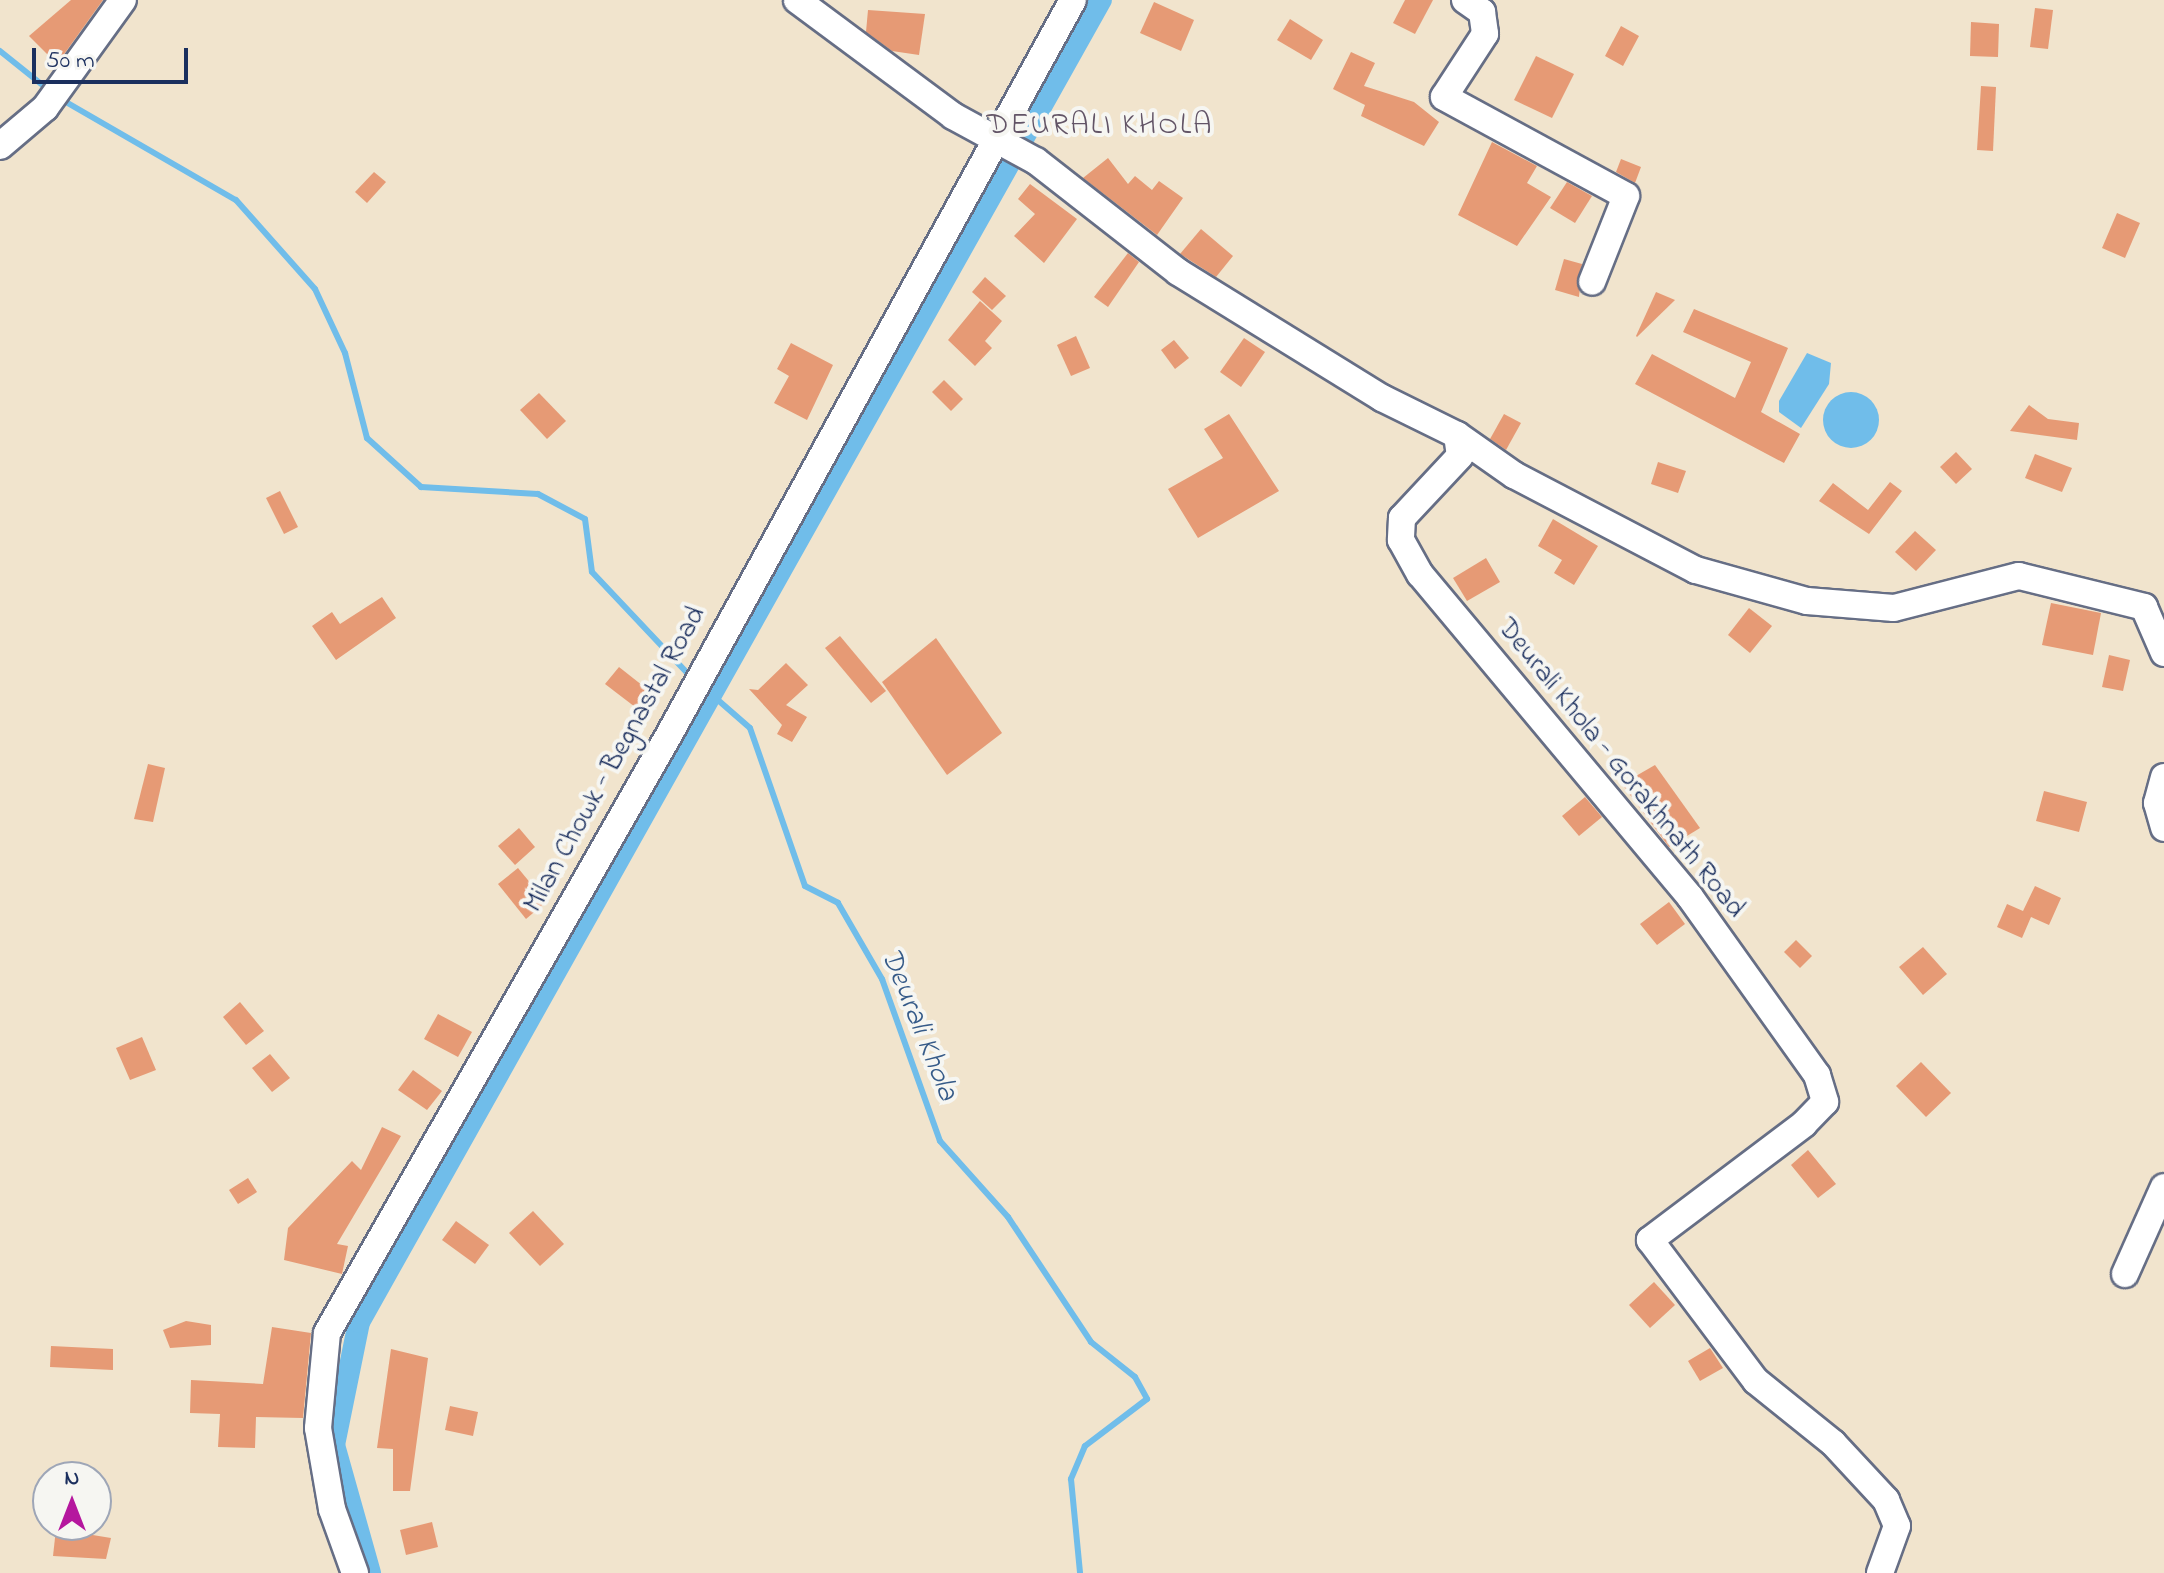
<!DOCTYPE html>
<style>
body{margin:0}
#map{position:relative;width:2164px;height:1573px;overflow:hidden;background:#f1e4cd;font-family:"Indie Flower",sans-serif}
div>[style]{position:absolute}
.water>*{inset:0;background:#70bdea}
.round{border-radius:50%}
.stream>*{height:6px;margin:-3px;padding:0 3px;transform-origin:3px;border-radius:3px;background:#70bdea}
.canal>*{height:22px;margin:-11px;padding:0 11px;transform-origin:11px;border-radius:11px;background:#70bdea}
.building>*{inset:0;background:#e69a75}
.roads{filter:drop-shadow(2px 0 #666e85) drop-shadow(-2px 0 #666e85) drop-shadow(0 2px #666e85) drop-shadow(0 -2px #666e85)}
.minor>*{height:26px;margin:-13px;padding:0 13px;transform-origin:13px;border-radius:13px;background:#fff}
span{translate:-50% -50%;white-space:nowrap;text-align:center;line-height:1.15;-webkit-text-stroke:8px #f6f6f2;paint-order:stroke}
.street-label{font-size:28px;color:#1b2f5e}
.neighbourhood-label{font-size:30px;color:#625466;letter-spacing:2px}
.water-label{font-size:30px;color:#355a88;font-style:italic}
.north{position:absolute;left:32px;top:1461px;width:80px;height:80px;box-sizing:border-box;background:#f6f6f2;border:2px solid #9ea6b7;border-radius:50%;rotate:0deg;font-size:22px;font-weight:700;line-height:32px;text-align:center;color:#1b2f5e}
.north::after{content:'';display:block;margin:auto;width:28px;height:36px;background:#b5179e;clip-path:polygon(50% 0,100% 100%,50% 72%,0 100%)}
.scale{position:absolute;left:32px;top:48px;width:156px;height:36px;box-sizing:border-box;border:4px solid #1b2f5e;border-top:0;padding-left:10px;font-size:24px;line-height:28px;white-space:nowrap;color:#1b2f5e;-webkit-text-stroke:6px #f6f6f2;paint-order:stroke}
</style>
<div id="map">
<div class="water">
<i style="clip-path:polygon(1807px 353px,1831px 363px,1829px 384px,1801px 428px,1779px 412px,1779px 401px)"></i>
<i class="round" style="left:1823px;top:392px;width:56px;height:56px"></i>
</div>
<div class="stream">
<i style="left:0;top:51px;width:64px;rotate:38.7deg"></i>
<i style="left:59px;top:98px;width:204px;rotate:30deg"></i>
<i style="left:236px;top:200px;width:119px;rotate:48.4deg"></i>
<i style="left:315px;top:289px;width:71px;rotate:64.9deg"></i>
<i style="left:345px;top:353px;width:88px;rotate:75.5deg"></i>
<i style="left:367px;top:438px;width:73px;rotate:42.2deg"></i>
<i style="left:421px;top:487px;width:117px;rotate:3.4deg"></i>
<i style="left:538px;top:494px;width:53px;rotate:28deg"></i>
<i style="left:585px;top:519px;width:53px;rotate:82.5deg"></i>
<i style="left:592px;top:572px;width:144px;rotate:46.7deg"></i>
<i style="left:703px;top:687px;width:62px;rotate:41.1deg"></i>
<i style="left:750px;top:728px;width:167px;rotate:70.8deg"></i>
<i style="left:805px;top:886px;width:37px;rotate:27deg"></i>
<i style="left:838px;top:903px;width:88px;rotate:59.9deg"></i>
<i style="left:882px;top:979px;width:172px;rotate:70.3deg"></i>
<i style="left:940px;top:1141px;width:102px;rotate:48.2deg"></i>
<i style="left:1008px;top:1217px;width:150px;rotate:56.4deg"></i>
<i style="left:1091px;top:1342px;width:56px;rotate:38.5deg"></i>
<i style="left:1135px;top:1377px;width:25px;rotate:61deg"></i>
<i style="left:1147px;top:1399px;width:78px;rotate:142.8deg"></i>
<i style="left:1085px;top:1446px;width:36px;rotate:113deg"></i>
<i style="left:1071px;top:1479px;width:94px;rotate:84.5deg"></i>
</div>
<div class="canal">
<i style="left:370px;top:1573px;width:133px;rotate:-105.7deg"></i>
<i style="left:334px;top:1445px;width:126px;rotate:-78.5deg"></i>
<i style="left:359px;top:1322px;width:1516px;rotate:-60.7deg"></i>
</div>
<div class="building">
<i style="clip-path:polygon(71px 0,103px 0,57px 64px,29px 36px)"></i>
<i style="clip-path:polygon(1405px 0,1433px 0,1415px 34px,1393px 23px)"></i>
<i style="clip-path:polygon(1154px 2px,1194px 20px,1181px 51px,1140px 33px)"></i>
<i style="clip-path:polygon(2035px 8px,2053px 10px,2048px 49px,2030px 47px)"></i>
<i style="clip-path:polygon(868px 10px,925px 14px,919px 55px,892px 51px,866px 32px)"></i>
<i style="clip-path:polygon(1290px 19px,1323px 40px,1311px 60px,1277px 40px)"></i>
<i style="clip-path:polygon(1971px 22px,1999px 24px,1998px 57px,1970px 56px)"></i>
<i style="clip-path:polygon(1621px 26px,1639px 36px,1623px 66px,1605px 56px)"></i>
<i style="clip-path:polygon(1351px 52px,1375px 63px,1364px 86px,1414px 102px,1439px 122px,1424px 146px,1361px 116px,1365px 105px,1333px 89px)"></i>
<i style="clip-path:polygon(1536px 56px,1574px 74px,1552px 118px,1514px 100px)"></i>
<i style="clip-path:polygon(1981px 86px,1996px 87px,1993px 151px,1977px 150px)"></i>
<i style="clip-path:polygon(1492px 142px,1537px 166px,1527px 183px,1551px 197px,1517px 246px,1458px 215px)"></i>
<i style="clip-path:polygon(1108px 158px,1128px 184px,1135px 176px,1152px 190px,1159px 181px,1183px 198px,1157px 235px,1083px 178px)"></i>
<i style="clip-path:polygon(1621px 159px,1641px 167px,1635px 183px,1616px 172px)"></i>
<i style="clip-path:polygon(374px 172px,386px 182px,367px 203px,355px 192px)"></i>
<i style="clip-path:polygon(1567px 182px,1592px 196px,1575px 223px,1550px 208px)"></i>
<i style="clip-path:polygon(1030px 184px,1077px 219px,1044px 263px,1014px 236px,1035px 214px,1018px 199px)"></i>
<i style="clip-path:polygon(2117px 213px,2140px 223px,2125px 258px,2102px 248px)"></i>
<i style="clip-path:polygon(1201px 229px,1233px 256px,1216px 277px,1180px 254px)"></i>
<i style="clip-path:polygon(1128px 253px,1139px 262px,1108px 307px,1094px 297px)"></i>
<i style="clip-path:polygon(1564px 259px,1582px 264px,1579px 297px,1555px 290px)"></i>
<i style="clip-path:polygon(985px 277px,1006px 296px,992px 310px,972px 292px)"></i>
<i style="clip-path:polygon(1656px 292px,1675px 300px,1637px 337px,1636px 336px)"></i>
<i style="clip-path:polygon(980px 301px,1002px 321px,985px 341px,992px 348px,975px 366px,948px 340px)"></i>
<i style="clip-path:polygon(1694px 309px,1788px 348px,1761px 412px,1800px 434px,1784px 463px,1635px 384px,1652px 354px,1735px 398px,1751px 362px,1683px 332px)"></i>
<i style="clip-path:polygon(1076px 336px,1090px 368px,1071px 376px,1057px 345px)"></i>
<i style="clip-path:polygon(1244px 338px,1265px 352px,1241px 387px,1220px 372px)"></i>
<i style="clip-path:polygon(1174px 340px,1189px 358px,1175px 369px,1161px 350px)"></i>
<i style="clip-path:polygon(791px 343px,833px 365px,807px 420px,774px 403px,789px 376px,777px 369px)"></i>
<i style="clip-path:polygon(944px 380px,963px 399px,951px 411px,932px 392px)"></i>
<i style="clip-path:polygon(539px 393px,566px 421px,547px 439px,520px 410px)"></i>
<i style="clip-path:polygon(2029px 405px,2048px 419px,2079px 423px,2077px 440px,2010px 431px)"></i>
<i style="clip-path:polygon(1229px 414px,1279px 491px,1198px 538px,1168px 489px,1223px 458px,1204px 429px)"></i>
<i style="clip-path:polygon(1504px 414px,1521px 423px,1506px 450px,1490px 439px)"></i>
<i style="clip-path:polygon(1956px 452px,1972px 469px,1956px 484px,1940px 467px)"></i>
<i style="clip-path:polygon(2035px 454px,2072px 468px,2062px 492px,2025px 478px)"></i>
<i style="clip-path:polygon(1658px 462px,1686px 471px,1678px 493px,1651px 484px)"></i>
<i style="clip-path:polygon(1890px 482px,1902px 491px,1869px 534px,1819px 501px,1833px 483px,1868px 510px)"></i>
<i style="clip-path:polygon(280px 491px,298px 527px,284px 534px,266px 498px)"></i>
<i style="clip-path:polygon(1553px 519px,1598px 546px,1574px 585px,1554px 573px,1562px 560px,1538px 546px)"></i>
<i style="clip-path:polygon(1915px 531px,1936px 550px,1916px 571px,1895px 552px)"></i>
<i style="clip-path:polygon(1486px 558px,1500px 582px,1467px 601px,1453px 578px)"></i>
<i style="clip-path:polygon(382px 597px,396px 618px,336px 660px,312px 626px,332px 612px,340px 624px)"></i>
<i style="clip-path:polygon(2051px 603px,2101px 613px,2093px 655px,2042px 645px)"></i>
<i style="clip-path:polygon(1749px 608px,1772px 626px,1750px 653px,1728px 635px)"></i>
<i style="clip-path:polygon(840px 636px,886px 691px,871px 703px,825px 648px)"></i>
<i style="clip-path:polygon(936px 638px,1002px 733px,947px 775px,882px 682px)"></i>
<i style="clip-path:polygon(2109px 655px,2130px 660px,2123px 691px,2102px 687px)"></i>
<i style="clip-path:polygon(786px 663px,808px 685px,786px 705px,807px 717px,792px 742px,777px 734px,782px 725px,749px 689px,758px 690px)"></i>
<i style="clip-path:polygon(619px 667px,652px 693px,639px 710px,605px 684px)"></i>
<i style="clip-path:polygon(148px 764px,165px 768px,153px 822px,134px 819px)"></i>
<i style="clip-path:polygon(1655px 765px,1700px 828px,1669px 847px,1622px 784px)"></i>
<i style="clip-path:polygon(2044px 791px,2087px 802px,2079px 832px,2036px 821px)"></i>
<i style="clip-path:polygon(1585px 797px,1602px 817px,1579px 836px,1562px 816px)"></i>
<i style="clip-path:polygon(519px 828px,535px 847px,515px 865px,498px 846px)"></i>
<i style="clip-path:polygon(518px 868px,546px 902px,526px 919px,498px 884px)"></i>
<i style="clip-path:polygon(2035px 886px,2061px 898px,2049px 925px,2031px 917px,2022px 938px,1997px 927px,2007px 904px,2023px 911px)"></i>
<i style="clip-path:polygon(1669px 902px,1685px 924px,1657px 945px,1640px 924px)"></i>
<i style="clip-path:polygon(1796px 940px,1812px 956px,1800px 968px,1784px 952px)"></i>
<i style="clip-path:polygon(1923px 947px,1947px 974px,1923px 995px,1899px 967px)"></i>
<i style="clip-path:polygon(240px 1002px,264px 1031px,246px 1045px,223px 1017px)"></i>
<i style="clip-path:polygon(438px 1014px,472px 1032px,458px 1057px,424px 1039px)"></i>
<i style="clip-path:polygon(142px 1037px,156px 1070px,130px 1080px,116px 1048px)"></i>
<i style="clip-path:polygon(270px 1054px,290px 1078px,272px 1092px,252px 1068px)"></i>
<i style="clip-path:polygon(1921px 1062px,1951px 1093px,1926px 1117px,1896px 1086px)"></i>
<i style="clip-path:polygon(413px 1070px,442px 1091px,427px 1110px,398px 1090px)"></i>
<i style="clip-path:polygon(382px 1127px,401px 1136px,337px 1244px,348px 1246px,342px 1274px,284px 1260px,288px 1228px,352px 1161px,361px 1170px)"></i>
<i style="clip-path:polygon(1808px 1150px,1836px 1184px,1818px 1198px,1791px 1165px)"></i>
<i style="clip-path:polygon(248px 1178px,257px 1192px,238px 1204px,229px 1190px)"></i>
<i style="clip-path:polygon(533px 1211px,564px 1244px,540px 1266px,509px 1233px)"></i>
<i style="clip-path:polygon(456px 1221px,489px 1245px,475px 1264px,442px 1240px)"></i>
<i style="clip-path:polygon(1654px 1282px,1675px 1305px,1650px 1328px,1629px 1305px)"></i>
<i style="clip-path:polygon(186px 1321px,211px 1325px,211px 1345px,170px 1348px,163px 1330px)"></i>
<i style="clip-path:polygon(272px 1327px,311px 1333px,303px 1418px,256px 1417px,255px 1448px,218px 1447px,220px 1414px,190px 1413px,191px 1380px,263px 1384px)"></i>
<i style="clip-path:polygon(51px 1346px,113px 1349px,113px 1370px,50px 1367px)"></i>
<i style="clip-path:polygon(1710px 1348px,1723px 1368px,1700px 1381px,1688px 1361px)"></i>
<i style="clip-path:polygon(391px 1349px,428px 1358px,410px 1491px,393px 1491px,393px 1449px,377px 1448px)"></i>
<i style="clip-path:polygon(450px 1406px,478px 1412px,473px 1436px,445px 1430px)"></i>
<i style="clip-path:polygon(432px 1522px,438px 1547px,406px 1555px,400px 1530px)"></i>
<i style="clip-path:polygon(56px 1529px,111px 1538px,106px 1559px,53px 1556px)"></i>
</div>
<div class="roads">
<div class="minor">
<i style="left:797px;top:0;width:194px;rotate:36.6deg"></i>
<i style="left:953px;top:116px;width:94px;rotate:28.5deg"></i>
<i style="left:1036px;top:161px;width:180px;rotate:38deg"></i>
<i style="left:1178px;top:272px;width:240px;rotate:31.7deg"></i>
<i style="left:1382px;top:398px;width:84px;rotate:26.3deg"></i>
<i style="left:1457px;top:435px;width:21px;rotate:82deg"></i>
<i style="left:1460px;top:456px;width:85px;rotate:133.1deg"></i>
<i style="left:1402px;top:518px;width:22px;rotate:93deg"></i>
<i style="left:1401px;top:540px;width:39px;rotate:61deg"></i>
<i style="left:1420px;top:574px;width:421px;rotate:50.1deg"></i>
<i style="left:1690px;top:897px;width:219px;rotate:54.5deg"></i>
<i style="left:1817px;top:1075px;width:28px;rotate:73deg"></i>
<i style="left:1825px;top:1102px;width:30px;rotate:134deg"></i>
<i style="left:1804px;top:1124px;width:193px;rotate:143deg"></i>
<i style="left:1650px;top:1240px;width:176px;rotate:53.1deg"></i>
<i style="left:1756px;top:1381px;width:99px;rotate:38.8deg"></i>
<i style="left:1833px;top:1443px;width:78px;rotate:47.1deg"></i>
<i style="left:1886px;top:1500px;width:28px;rotate:67deg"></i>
<i style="left:1897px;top:1526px;width:50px;rotate:109.9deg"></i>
<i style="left:1465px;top:0;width:21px;rotate:35deg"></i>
<i style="left:1482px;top:12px;width:22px;rotate:82deg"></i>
<i style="left:1485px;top:34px;width:75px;rotate:123.1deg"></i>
<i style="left:1444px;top:97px;width:207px;rotate:28.5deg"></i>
<i style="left:1626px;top:196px;width:92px;rotate:111.6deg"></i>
<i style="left:0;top:146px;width:59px;rotate:-40.2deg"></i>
<i style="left:45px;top:108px;width:133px;rotate:-54.2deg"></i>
<i style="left:1457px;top:435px;width:70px;rotate:35.1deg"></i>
<i style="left:1514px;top:475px;width:205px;rotate:27.6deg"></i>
<i style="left:1696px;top:570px;width:115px;rotate:15.6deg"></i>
<i style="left:1807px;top:601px;width:87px;rotate:4.6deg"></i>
<i style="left:1894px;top:608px;width:129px;rotate:-14.4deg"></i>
<i style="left:2019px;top:576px;width:129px;rotate:13.9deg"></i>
<i style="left:2144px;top:607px;width:50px;rotate:66.5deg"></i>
<i style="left:2164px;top:777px;width:27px;rotate:105deg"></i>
<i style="left:2157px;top:803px;width:26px;rotate:74deg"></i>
<i style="left:2125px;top:1274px;width:95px;rotate:-65.9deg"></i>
<i style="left:355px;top:1573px;width:68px;rotate:-109.8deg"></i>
<i style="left:332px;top:1509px;width:82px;rotate:-99.8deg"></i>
<i style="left:318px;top:1428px;width:95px;rotate:-84.6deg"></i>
<i style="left:327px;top:1333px;width:691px;rotate:-60.24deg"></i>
<i style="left:670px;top:733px;width:836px;rotate:-61.2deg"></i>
</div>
</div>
<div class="street-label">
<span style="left:616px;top:760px;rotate:-61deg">Milan Chowk - Begnastal Road</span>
<span style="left:1620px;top:769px;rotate:51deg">Deurali Khola - Gorakhnath Road</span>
</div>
<div class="neighbourhood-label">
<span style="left:1100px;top:126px">DEURALI KHOLA</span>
</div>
<div class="water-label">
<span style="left:918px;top:1025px;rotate:68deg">Deurali Khola</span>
</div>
<div class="north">N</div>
<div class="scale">50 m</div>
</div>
